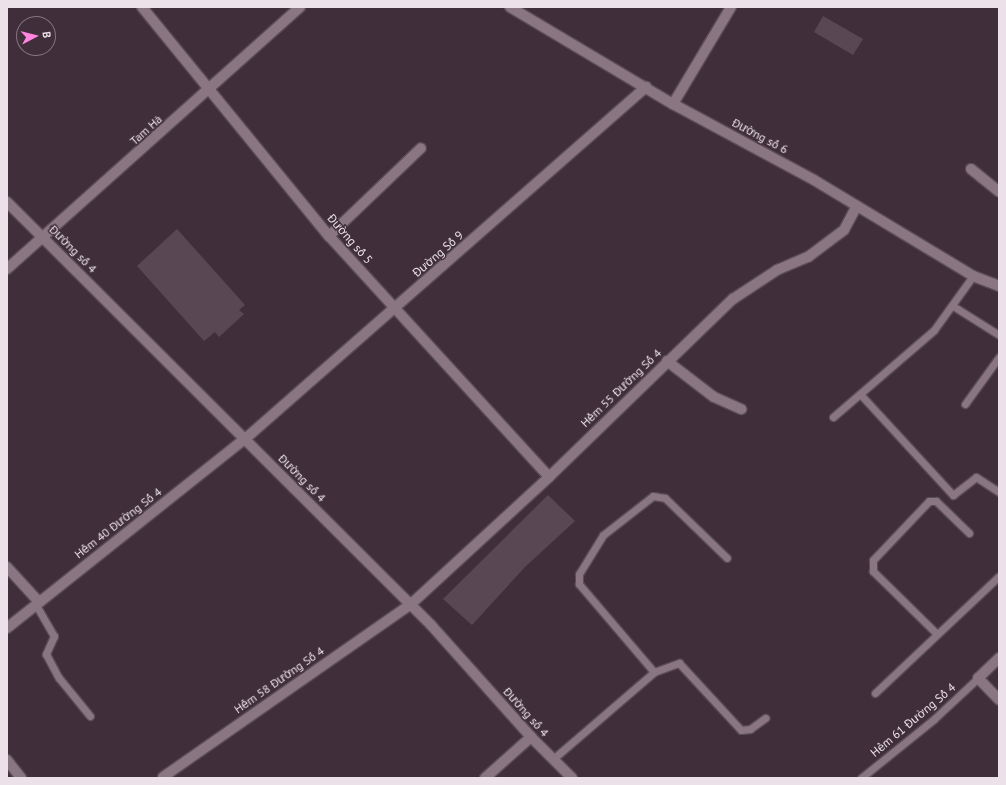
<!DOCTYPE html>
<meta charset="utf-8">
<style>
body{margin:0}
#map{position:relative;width:1006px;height:785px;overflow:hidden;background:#402f3b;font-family:"PT Sans",sans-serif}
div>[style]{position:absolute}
.building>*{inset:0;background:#5a4754}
.roads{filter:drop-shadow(1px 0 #594c55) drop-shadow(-1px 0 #594c55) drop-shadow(0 1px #594c55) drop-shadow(0 -1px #594c55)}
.service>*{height:7px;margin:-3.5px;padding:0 3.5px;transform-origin:3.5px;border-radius:3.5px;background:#8a7683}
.minor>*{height:10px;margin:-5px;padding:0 5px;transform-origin:5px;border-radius:5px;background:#8a7683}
.tertiary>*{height:10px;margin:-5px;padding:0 5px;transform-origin:5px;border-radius:5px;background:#8a7683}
span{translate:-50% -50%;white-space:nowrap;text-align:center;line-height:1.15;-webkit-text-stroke:3px #402f3b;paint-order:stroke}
.street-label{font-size:12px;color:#ece1e8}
.frame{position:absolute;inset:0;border:8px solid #ece1e8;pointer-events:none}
.north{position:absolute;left:16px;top:16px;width:40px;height:40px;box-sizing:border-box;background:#402f3b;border:1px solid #857680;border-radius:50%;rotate:83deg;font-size:11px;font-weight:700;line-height:16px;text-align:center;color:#ece1e8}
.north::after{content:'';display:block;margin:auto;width:14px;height:18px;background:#ff85df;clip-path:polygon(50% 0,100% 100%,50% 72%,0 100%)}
</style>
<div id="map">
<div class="building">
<i style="clip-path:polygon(823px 16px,863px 39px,853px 55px,814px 32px)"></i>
<i style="clip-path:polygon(177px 229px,245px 305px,239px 310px,244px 314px,219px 337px,215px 332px,204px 341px,137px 266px)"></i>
<i style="clip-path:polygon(548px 495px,575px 521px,525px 567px,472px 625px,443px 599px)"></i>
</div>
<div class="roads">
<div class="service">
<i style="left:953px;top:306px;width:54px;rotate:32.2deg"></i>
<i style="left:861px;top:395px;width:136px;rotate:47.4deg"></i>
<i style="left:953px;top:495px;width:29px;rotate:-38deg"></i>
<i style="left:976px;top:477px;width:27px;rotate:33deg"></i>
<i style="left:965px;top:404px;width:58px;rotate:-54.1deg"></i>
<i style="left:833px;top:417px;width:133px;rotate:-40.7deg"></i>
<i style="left:934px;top:330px;width:67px;rotate:-54.2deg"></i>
<i style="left:36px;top:605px;width:36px;rotate:60deg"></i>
<i style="left:54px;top:636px;width:20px;rotate:114deg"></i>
<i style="left:46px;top:654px;width:27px;rotate:62deg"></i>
<i style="left:59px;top:678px;width:49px;rotate:50.8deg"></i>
<i style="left:937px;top:634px;width:90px;rotate:-135.5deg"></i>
<i style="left:873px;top:571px;width:11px;rotate:-90deg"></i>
<i style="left:873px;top:560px;width:81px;rotate:-46.5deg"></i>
<i style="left:929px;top:501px;width:7px"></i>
<i style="left:936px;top:501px;width:46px;rotate:44.1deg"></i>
<i style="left:654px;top:672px;width:116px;rotate:-130.4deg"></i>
<i style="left:579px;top:584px;width:10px;rotate:-90deg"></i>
<i style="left:579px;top:574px;width:46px;rotate:-58.4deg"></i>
<i style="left:603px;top:535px;width:63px;rotate:-38deg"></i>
<i style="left:653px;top:496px;width:12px;rotate:9deg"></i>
<i style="left:665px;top:498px;width:86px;rotate:44.1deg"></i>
<i style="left:875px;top:693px;width:170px;rotate:-43.3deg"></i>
<i style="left:553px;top:759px;width:133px;rotate:-40.7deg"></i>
<i style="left:654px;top:672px;width:27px;rotate:-20deg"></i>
<i style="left:679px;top:663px;width:91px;rotate:47.2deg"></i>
<i style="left:741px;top:730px;width:9px;rotate:-6deg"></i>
<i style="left:750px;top:729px;width:19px;rotate:-36deg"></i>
<i style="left:861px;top:778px;width:94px;rotate:-38.9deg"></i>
<i style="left:934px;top:719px;width:60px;rotate:-43deg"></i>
</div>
<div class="minor">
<i style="left:142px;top:7px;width:296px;rotate:50.8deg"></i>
<i style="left:329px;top:236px;width:326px;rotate:47.6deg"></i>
<i style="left:510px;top:7px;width:190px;rotate:30.8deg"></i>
<i style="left:673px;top:104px;width:160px;rotate:28.3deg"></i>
<i style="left:814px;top:180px;width:186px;rotate:31.1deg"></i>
<i style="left:973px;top:276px;width:28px;rotate:21deg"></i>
<i style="left:673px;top:104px;width:113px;rotate:-59.1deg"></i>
<i style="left:971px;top:169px;width:36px;rotate:39deg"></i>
<i style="left:7px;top:202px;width:599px;rotate:44.93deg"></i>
<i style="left:431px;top:625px;width:150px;rotate:48.2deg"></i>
<i style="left:531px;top:737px;width:58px;rotate:45deg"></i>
<i style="left:329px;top:236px;width:127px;rotate:-43.7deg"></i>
<i style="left:667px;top:361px;width:59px;rotate:37.5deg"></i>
<i style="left:714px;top:397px;width:30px;rotate:24deg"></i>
<i style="left:7px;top:567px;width:47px;rotate:47.6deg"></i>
<i style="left:7px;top:628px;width:304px;rotate:-38.5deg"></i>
<i style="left:245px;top:439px;width:534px;rotate:-41.28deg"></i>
<i style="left:999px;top:658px;width:29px;rotate:136deg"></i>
<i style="left:978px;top:678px;width:30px;rotate:46deg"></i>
<i style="left:7px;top:760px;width:23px;rotate:52deg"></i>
<i style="left:163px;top:777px;width:301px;rotate:-34.9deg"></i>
<i style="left:410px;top:605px;width:189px;rotate:-42.6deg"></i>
<i style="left:549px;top:477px;width:256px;rotate:-44.1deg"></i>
<i style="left:733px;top:299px;width:53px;rotate:-33.4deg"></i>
<i style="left:777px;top:270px;width:34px;rotate:-23deg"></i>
<i style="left:808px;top:257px;width:45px;rotate:-36.9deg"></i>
<i style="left:844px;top:230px;width:27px;rotate:-62deg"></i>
<i style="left:485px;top:778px;width:62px;rotate:-41.7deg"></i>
</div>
<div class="tertiary">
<i style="left:7px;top:269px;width:393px;rotate:-41.8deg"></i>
</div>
</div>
<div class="street-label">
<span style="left:146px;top:130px;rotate:-42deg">Tam Hà</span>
<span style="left:760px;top:136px;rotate:28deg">Đường số 6</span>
<span style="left:350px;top:239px;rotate:49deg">Đường số 5</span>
<span style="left:73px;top:249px;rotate:45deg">Đường số 4</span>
<span style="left:438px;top:254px;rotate:-41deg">Đường Số 9</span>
<span style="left:621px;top:388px;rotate:-44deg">Hẻm 55 Đường Số 4</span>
<span style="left:302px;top:478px;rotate:45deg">Đường số 4</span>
<span style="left:118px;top:523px;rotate:-38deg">Hẻm 40 Đường Số 4</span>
<span style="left:279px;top:680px;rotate:-35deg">Hẻm 58 Đường Số 4</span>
<span style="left:526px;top:712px;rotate:48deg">Đường số 4</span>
<span style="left:913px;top:720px;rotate:-40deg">Hẻm 61 Đường Số 4</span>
</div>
<div class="frame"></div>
<div class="north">B</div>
</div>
